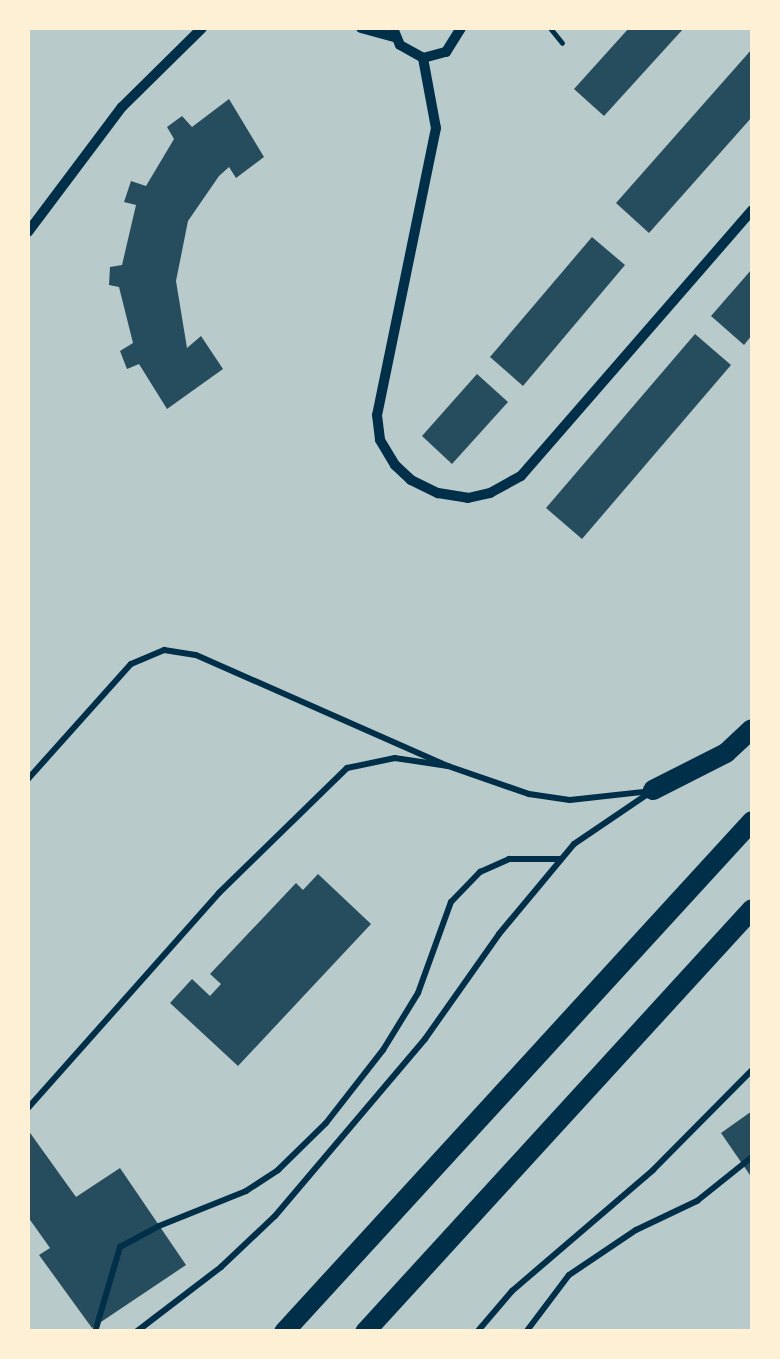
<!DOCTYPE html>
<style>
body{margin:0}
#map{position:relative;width:780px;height:1359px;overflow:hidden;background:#fdf0d5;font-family:"PT Sans",sans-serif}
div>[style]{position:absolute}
.green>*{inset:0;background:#b9caca}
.building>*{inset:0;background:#264d5e}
.path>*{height:5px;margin:-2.5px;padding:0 2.5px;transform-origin:2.5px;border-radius:2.5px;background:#003049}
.service>*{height:6px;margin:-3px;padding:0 3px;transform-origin:3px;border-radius:3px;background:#003049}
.minor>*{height:10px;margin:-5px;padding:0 5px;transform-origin:5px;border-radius:5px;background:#003049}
.motorway>*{height:20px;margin:-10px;padding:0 10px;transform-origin:10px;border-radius:10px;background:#003049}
span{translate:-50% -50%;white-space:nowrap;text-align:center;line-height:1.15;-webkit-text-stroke:8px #fdf0d5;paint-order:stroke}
.frame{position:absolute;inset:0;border:30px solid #fdf0d5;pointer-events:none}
</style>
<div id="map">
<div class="green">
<i style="clip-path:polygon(28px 28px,752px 28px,752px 1331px,28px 1332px)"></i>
</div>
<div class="building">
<i style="clip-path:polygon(629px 28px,684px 28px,604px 116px,574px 89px)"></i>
<i style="clip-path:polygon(752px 49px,752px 117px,649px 233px,616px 203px)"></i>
<i style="clip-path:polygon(229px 99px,264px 157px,236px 178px,229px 167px,219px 176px,188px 221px,176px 281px,187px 348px,201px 336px,223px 369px,167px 409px,139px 364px,127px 369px,120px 351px,133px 343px,119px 287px,109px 285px,110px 267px,122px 265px,136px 205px,124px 202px,131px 181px,146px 186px,174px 139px,167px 127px,182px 116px,192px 127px)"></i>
<i style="clip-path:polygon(592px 237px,625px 265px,523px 386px,490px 357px)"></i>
<i style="clip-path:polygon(752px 269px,752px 335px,744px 345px,711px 316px)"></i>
<i style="clip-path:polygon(695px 334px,731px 365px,582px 539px,546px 508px)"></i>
<i style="clip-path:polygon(477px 374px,508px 402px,452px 464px,422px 436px)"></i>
<i style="clip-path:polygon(318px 874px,371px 924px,238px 1066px,170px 1003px,192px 979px,210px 996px,221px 984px,210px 974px,296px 883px,303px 890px)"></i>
<i style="clip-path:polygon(752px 1111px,752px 1178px,721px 1133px)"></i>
<i style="clip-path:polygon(28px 1130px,76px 1197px,120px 1168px,186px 1265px,92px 1328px,39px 1255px,50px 1248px,28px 1217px)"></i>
</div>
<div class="path">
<i style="left:550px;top:28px;width:19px;rotate:51deg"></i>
</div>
<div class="service">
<i style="left:448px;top:766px;width:86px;rotate:19.1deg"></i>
<i style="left:529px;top:794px;width:41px;rotate:8.3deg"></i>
<i style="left:570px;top:800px;width:81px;rotate:-6.3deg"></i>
<i style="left:28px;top:779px;width:154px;rotate:-48.2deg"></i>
<i style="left:131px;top:664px;width:36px;rotate:-23deg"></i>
<i style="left:164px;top:650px;width:32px;rotate:9deg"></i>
<i style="left:196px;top:655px;width:275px;rotate:23.8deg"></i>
<i style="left:448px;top:766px;width:54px;rotate:-171.4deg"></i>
<i style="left:395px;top:758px;width:49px;rotate:168.2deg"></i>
<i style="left:347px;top:768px;width:179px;rotate:135.7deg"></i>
<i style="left:219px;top:893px;width:288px;rotate:131.6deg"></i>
<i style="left:95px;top:1332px;width:89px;rotate:-73.6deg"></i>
<i style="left:120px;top:1247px;width:44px;rotate:-28.3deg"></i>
<i style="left:159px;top:1226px;width:94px;rotate:-21.9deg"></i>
<i style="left:246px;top:1191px;width:38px;rotate:-33deg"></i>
<i style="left:278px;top:1170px;width:67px;rotate:-44.4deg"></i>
<i style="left:326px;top:1123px;width:93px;rotate:-52deg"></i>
<i style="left:383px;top:1050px;width:67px;rotate:-58.4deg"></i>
<i style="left:418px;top:993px;width:97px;rotate:-70.1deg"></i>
<i style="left:451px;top:902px;width:42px;rotate:-46deg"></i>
<i style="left:480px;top:872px;width:32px;rotate:-24deg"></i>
<i style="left:509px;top:859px;width:52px"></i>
<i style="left:136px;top:1332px;width:107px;rotate:-37.4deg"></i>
<i style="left:221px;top:1267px;width:74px;rotate:-43.4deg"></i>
<i style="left:275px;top:1216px;width:232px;rotate:-49.7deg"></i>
<i style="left:425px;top:1039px;width:128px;rotate:-54.8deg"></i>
<i style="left:499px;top:934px;width:117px;rotate:-50.2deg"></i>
<i style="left:574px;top:844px;width:94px;rotate:-34.2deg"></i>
<i style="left:477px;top:1332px;width:54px;rotate:-49.5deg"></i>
<i style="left:512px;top:1291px;width:186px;rotate:-40.6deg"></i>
<i style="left:653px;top:1170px;width:141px;rotate:-45.3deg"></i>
<i style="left:526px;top:1332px;width:71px;rotate:-53deg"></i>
<i style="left:569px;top:1275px;width:81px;rotate:-33.9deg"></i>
<i style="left:636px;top:1230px;width:68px;rotate:-25.4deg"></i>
<i style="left:697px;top:1201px;width:70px;rotate:-38.7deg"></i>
</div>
<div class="minor">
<i style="left:361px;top:28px;width:35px;rotate:15deg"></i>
<i style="left:393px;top:28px;width:18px;rotate:68deg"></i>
<i style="left:400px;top:45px;width:26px;rotate:29deg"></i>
<i style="left:423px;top:58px;width:24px;rotate:-15deg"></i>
<i style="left:446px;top:52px;width:28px;rotate:-58deg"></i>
<i style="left:423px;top:58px;width:71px;rotate:79.5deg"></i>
<i style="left:436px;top:128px;width:293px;rotate:101.6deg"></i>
<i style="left:377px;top:415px;width:25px;rotate:83deg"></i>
<i style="left:380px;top:440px;width:29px;rotate:59deg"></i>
<i style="left:395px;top:465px;width:22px;rotate:43deg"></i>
<i style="left:411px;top:480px;width:30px;rotate:26deg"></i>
<i style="left:438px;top:493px;width:30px;rotate:9deg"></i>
<i style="left:468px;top:498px;width:23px;rotate:-13deg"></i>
<i style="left:490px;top:493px;width:35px;rotate:-29deg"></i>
<i style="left:521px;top:476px;width:352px;rotate:-49deg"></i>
<i style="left:28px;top:232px;width:156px;rotate:-53.1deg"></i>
<i style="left:122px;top:107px;width:112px;rotate:-44.6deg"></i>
</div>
<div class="motorway">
<i style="left:653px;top:790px;width:82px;rotate:-26.9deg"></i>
<i style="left:726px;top:753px;width:35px;rotate:-43deg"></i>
<i style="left:284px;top:1332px;width:693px;rotate:-47.51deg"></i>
<i style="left:365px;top:1332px;width:573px;rotate:-47.54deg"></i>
</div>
<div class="frame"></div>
</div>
